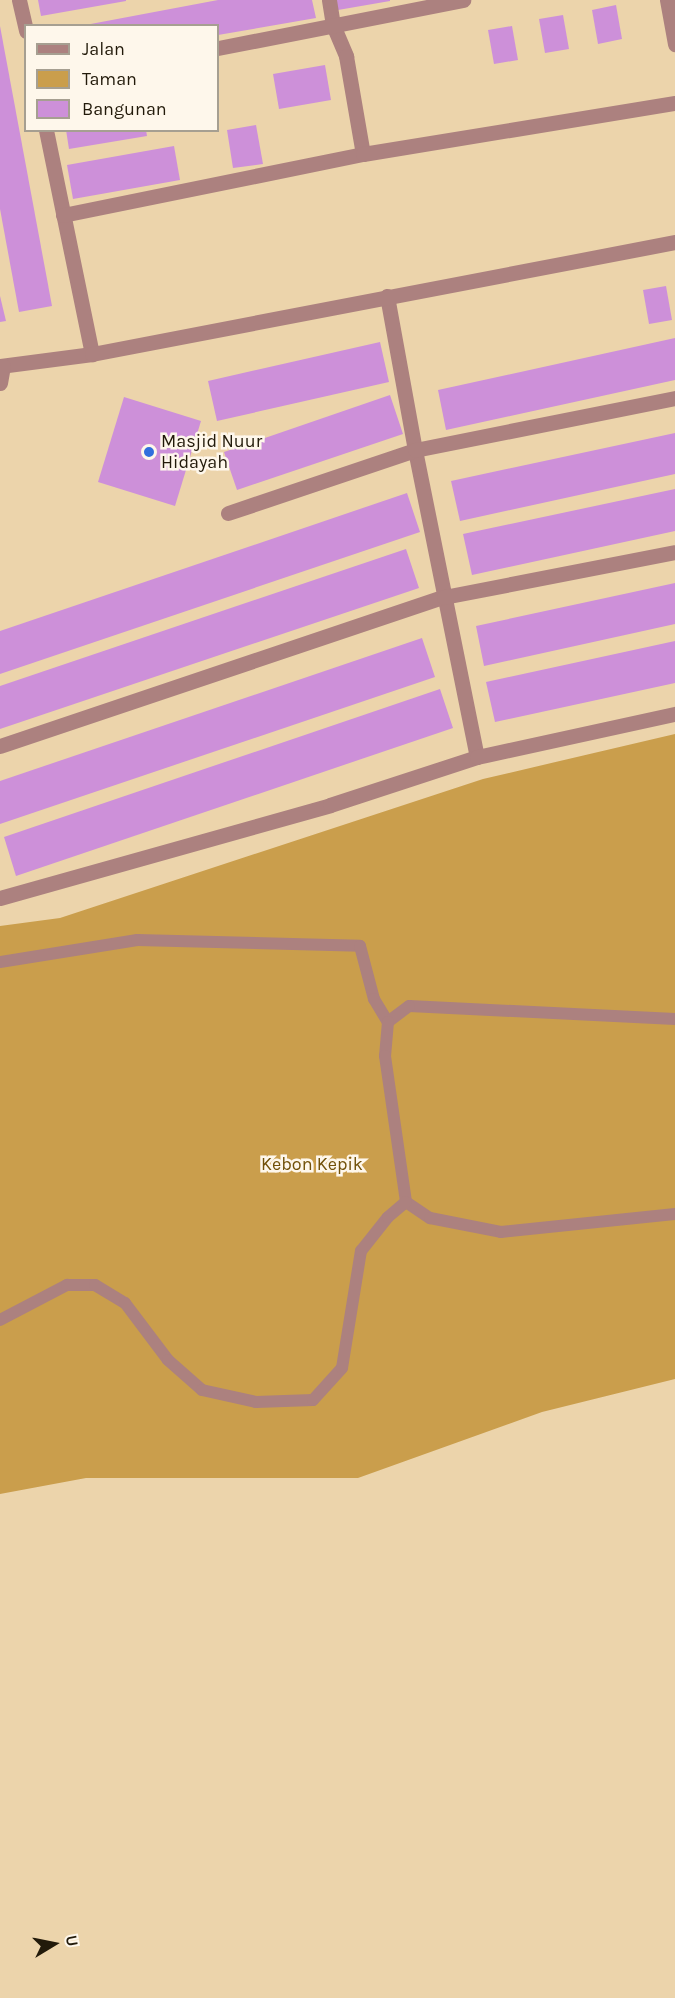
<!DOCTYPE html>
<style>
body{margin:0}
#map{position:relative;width:675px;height:1998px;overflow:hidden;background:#ecd4ab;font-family:Karla,sans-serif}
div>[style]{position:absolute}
.green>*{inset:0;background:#ca9e4c}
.building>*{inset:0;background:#cd90d9}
.lane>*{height:12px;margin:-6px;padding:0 6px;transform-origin:6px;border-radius:6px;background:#ac817f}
.street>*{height:15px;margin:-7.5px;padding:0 7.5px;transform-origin:7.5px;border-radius:7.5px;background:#ac817f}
.dots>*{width:16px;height:16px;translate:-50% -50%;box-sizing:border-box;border:3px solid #fef7eb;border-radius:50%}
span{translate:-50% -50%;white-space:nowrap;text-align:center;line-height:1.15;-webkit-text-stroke:5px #fef7eb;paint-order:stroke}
.poi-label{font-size:18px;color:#221a0a}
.left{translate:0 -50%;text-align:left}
.park-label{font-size:18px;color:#715008}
.legend{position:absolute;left:24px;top:24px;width:195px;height:108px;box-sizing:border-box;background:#fef7eb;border:2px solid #a69f91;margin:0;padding:8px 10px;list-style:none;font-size:18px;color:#221a0a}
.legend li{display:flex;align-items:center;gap:12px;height:30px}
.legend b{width:30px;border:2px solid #a69f91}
.north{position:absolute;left:24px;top:1914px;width:60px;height:60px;-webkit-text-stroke:4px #fef7eb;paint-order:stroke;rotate:80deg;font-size:16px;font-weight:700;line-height:24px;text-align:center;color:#221a0a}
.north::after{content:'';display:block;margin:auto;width:21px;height:27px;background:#221a0a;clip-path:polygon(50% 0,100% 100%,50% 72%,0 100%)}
</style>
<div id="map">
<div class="green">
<i style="clip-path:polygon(675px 734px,675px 1379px,542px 1412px,358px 1478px,86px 1478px,0 1494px,0 926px,60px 918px,483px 779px)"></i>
</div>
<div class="building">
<i style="clip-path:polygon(38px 0,126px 0,126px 1px,41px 16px)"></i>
<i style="clip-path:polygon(218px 0,312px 0,316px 18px,218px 35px,218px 26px,80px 26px)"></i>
<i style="clip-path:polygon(336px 0,390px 0,390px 1px,338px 10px)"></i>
<i style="clip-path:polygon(616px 5px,622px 39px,598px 44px,592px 10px)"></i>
<i style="clip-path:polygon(563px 15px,569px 49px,545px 53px,539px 19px)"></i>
<i style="clip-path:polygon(0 26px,52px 306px,19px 312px,0 209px)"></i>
<i style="clip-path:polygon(512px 26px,518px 60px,494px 64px,488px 30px)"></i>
<i style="clip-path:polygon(325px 65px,331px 100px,279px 109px,273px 74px)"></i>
<i style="clip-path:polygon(256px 125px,263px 164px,233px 168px,227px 130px)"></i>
<i style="clip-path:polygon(66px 130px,146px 130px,147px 136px,69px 149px)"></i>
<i style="clip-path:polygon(174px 146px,180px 180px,73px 199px,67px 165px)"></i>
<i style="clip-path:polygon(666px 286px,672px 320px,649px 324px,643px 290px)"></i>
<i style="clip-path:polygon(0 296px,6px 321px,0 322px)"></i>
<i style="clip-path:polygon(675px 338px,675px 380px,446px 430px,438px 390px)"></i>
<i style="clip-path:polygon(380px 342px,389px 382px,217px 421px,208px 381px)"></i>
<i style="clip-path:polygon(390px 395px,403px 434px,237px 490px,224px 452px)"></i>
<i style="clip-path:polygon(124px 397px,201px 421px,175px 506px,98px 482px)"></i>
<i style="clip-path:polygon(675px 433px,675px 474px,460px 521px,451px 481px)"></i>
<i style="clip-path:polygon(675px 489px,675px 531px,472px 575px,463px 534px)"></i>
<i style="clip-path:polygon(407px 493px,420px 532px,0 674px,0 631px)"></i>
<i style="clip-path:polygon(406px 549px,419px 588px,0 729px,0 686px)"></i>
<i style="clip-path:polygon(675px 583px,675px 624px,484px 666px,476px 626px)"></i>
<i style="clip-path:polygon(422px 638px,435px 677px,0 824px,0 781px)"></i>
<i style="clip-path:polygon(675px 641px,675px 683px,495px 722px,486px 682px)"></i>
<i style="clip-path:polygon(440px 689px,453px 728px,16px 876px,4px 837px)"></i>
</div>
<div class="lane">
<i style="left:0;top:962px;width:139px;rotate:-9.1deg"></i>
<i style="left:137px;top:940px;width:223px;rotate:1.5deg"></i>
<i style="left:360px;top:946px;width:55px;rotate:75.2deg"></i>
<i style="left:374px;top:999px;width:27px;rotate:59deg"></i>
<i style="left:675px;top:1019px;width:266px;rotate:-177.2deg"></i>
<i style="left:409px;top:1006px;width:26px;rotate:143deg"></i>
<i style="left:388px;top:1022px;width:34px;rotate:95deg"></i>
<i style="left:385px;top:1056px;width:148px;rotate:81.8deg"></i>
<i style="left:406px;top:1202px;width:29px;rotate:34deg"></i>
<i style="left:430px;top:1218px;width:72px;rotate:11.2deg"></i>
<i style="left:501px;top:1232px;width:175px;rotate:-5.9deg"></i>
<i style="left:0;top:1320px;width:76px;rotate:-27.6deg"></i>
<i style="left:67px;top:1285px;width:28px"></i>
<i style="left:95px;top:1285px;width:35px;rotate:31deg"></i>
<i style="left:125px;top:1303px;width:71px;rotate:53deg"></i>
<i style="left:168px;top:1360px;width:45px;rotate:41.4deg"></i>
<i style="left:202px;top:1390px;width:55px;rotate:12.5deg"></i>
<i style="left:256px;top:1402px;width:57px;rotate:-2deg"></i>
<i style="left:313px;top:1400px;width:43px;rotate:-47.8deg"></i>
<i style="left:342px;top:1368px;width:119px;rotate:-80.8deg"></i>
<i style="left:361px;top:1251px;width:43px;rotate:-51.5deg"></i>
<i style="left:388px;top:1217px;width:23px;rotate:-40deg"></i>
</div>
<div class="street">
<i style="left:19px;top:0;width:32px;rotate:77deg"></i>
<i style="left:329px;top:0;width:25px;rotate:81deg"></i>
<i style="left:333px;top:25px;width:34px;rotate:67deg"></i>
<i style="left:346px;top:56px;width:99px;rotate:80.2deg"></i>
<i style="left:667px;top:0;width:45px;rotate:79.7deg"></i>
<i style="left:218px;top:48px;width:250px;rotate:-11.1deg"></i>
<i style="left:46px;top:130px;width:229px;rotate:78.4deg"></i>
<i style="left:63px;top:215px;width:306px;rotate:-11.5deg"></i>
<i style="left:363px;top:154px;width:316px;rotate:-9.3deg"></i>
<i style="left:387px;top:296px;width:157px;rotate:79.7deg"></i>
<i style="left:415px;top:450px;width:313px;rotate:78.6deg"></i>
<i style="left:0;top:366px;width:93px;rotate:-7.4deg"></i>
<i style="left:92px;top:354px;width:594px;rotate:-10.87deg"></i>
<i style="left:0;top:383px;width:17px;rotate:-80deg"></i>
<i style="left:228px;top:513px;width:197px;rotate:-18.6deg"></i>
<i style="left:415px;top:450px;width:265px;rotate:-11.3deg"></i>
<i style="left:0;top:746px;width:468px;rotate:-18.6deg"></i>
<i style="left:444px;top:597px;width:235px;rotate:-11deg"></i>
<i style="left:0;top:898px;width:343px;rotate:-15.7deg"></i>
<i style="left:330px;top:805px;width:155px;rotate:-18.1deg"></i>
<i style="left:477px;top:757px;width:203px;rotate:-12.3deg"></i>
</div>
<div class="dots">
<i style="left:149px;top:452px;background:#316fdd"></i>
</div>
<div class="poi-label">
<span class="left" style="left:161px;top:452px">Masjid Nuur<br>Hidayah</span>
</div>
<div class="park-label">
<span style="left:312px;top:1164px">Kebon Kepik</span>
</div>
<ul class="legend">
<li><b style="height:8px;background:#ac817f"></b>Jalan</li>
<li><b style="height:16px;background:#ca9e4c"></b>Taman</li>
<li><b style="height:16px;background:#cd90d9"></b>Bangunan</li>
</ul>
<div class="north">U</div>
</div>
